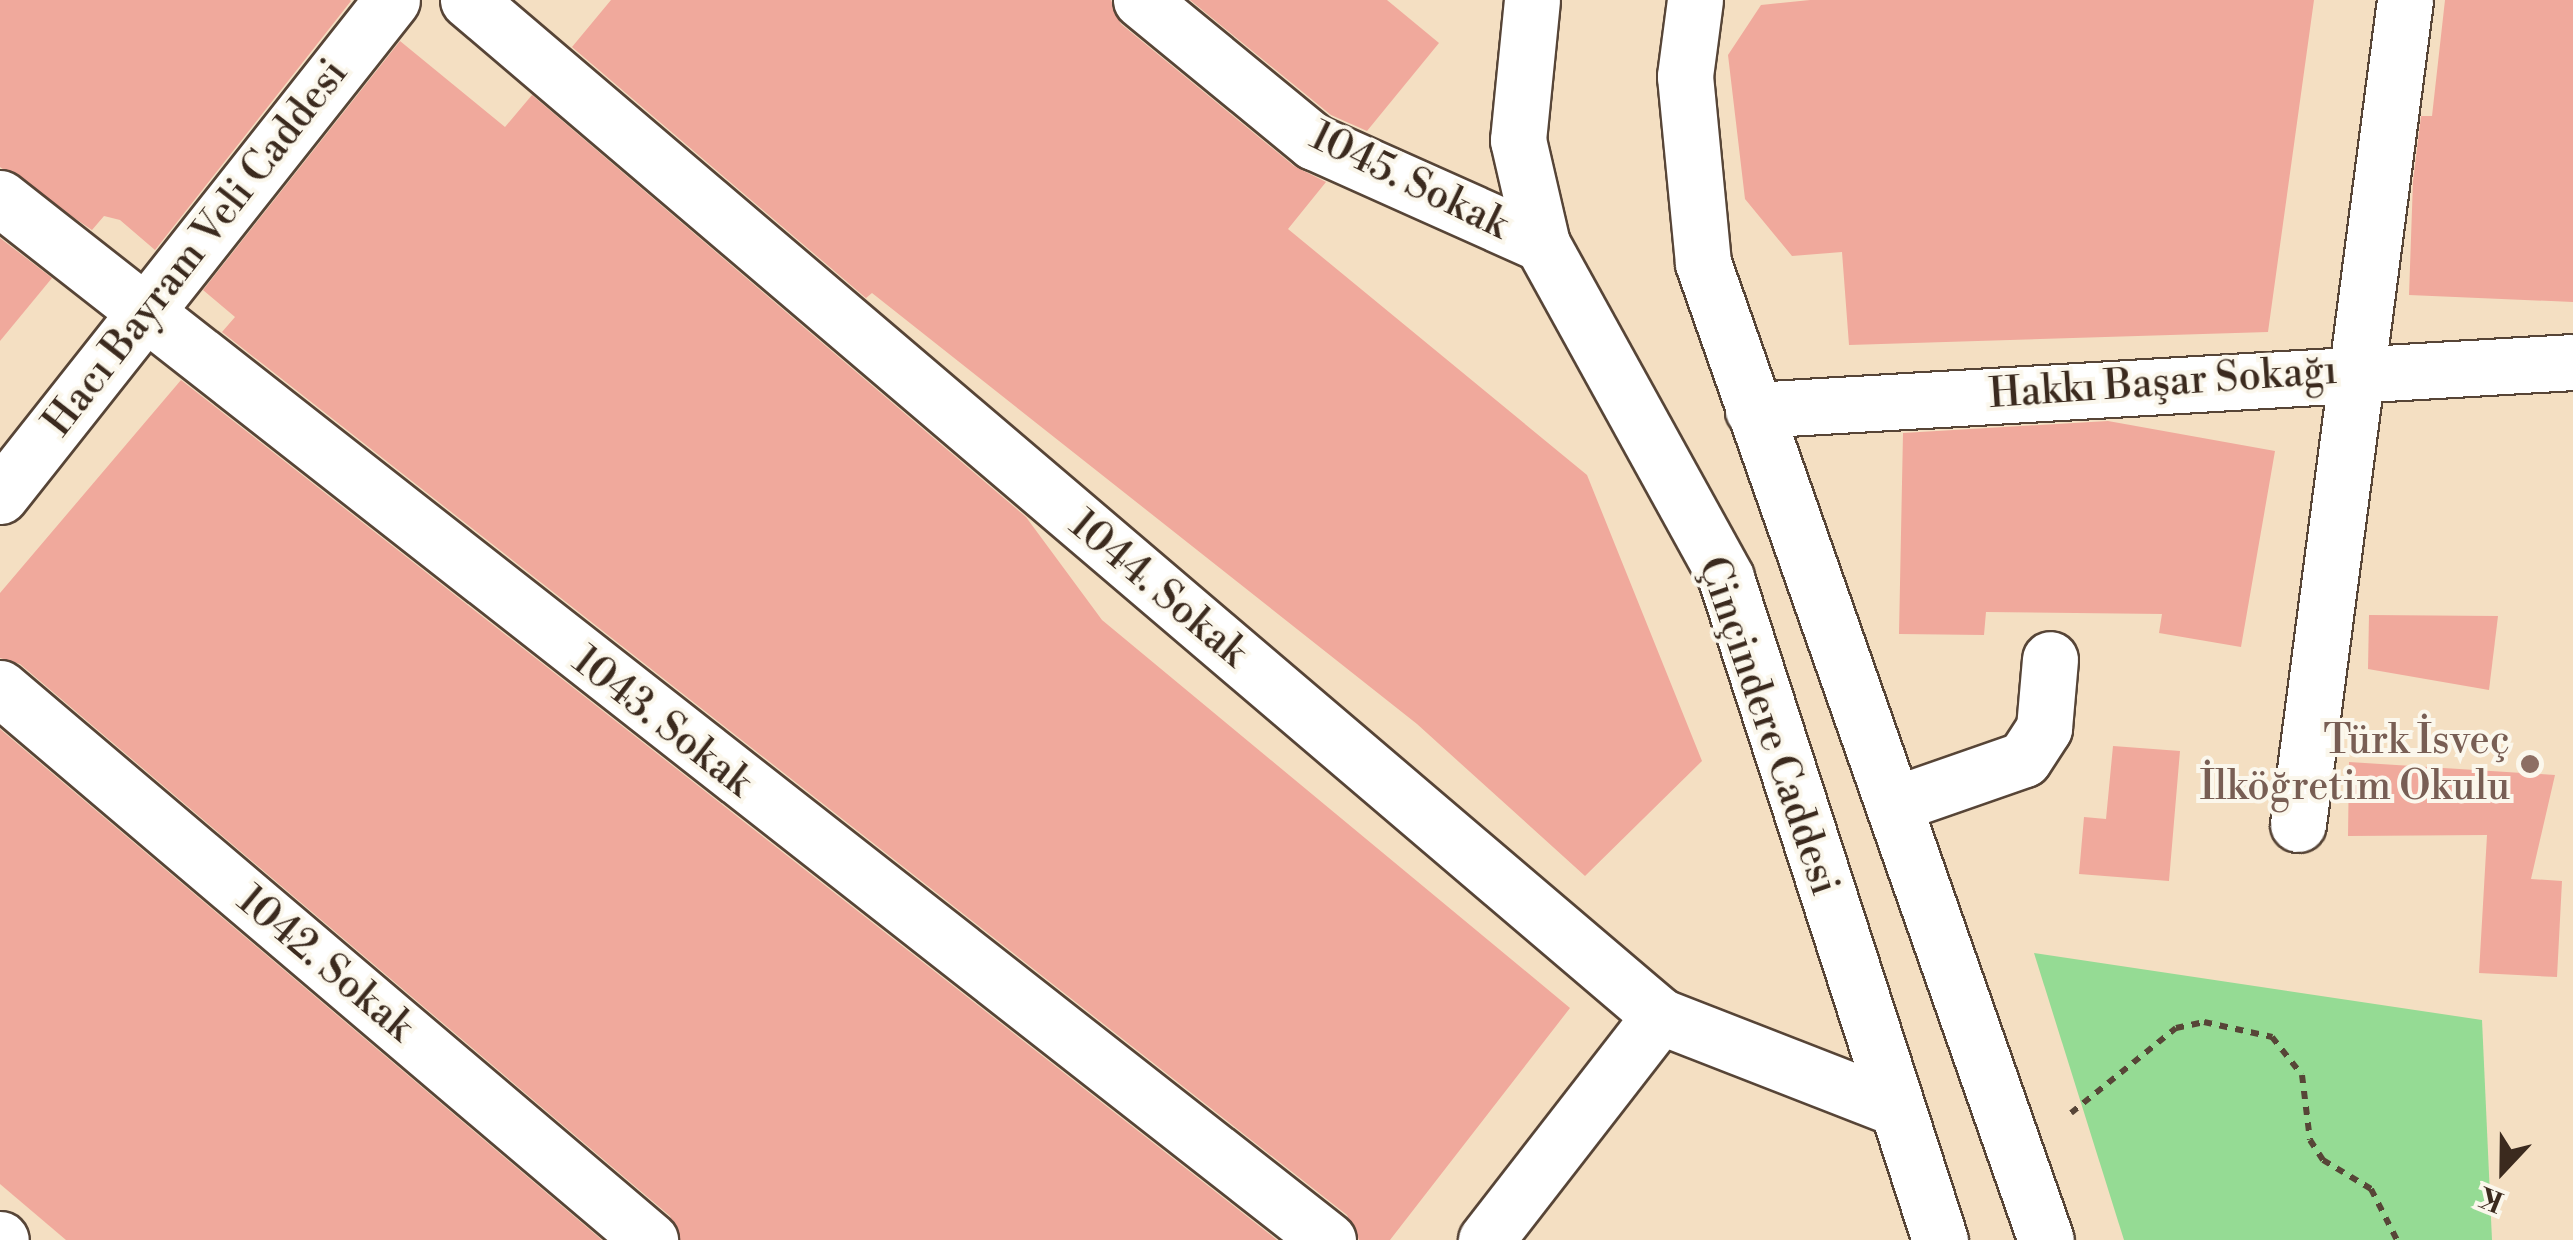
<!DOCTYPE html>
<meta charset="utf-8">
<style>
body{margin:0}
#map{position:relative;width:2573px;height:1240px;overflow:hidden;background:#f4dfc2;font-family:"Libre Bodoni",serif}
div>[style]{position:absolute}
.green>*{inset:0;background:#95db94}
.building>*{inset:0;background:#f0a99c}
.path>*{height:6px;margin-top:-3px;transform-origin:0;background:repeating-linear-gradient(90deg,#574537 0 8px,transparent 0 16px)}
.roads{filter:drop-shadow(2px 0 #574537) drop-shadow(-2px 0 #574537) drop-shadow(0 2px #574537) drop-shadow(0 -2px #574537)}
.minor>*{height:55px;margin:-27.5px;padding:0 27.5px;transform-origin:27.5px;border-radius:27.5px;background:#fff}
.major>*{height:55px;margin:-27.5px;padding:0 27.5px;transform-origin:27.5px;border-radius:27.5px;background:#fff}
.dots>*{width:28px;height:28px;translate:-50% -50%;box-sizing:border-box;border:5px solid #fbf7ec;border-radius:50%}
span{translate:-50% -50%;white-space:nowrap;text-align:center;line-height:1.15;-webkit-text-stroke:8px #fbf7ec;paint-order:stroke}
.street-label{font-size:40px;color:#3b2a1e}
.education-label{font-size:40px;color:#785e54}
.right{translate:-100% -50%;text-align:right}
.north{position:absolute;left:2453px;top:1120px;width:100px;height:100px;-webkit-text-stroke:8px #fbf7ec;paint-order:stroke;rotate:202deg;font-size:28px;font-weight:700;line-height:40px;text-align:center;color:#3b2a1e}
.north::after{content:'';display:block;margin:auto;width:35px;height:45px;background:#3b2a1e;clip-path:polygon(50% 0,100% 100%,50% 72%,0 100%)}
</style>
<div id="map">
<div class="green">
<i style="clip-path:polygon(2034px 953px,2482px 1020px,2492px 1240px,2124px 1240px)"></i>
</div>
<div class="building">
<i style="clip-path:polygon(0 0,350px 0,351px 1px,155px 250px,120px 220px,104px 216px,92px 230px,0 167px)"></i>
<i style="clip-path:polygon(611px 0,1111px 0,1121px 24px,1294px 166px,1326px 182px,1288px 229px,1587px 475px,1702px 761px,1585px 876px,1417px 724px,872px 293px,866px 298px,572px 47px)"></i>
<i style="clip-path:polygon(1190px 0,1387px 0,1439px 43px,1367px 131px,1331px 115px)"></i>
<i style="clip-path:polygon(1810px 0,2314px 0,2268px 332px,1849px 345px,1842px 252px,1792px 256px,1745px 199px,1728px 55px,1761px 5px)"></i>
<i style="clip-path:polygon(2445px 0,2573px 0,2573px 302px,2409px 295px,2413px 181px,2421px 116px,2432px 116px)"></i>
<i style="clip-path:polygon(400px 41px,505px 127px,532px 95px,1026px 517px,1102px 620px,1570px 1008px,1390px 1240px,1359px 1240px,1347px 1215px,222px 332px,235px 317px,203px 290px)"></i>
<i style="clip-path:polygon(0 238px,52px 278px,0 341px)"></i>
<i style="clip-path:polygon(181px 380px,1277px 1240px,680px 1240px,670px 1216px,20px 664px,0 658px,0 593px)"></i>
<i style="clip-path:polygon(2108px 421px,2275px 451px,2241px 647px,2159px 633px,2162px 614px,1986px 612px,1984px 635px,1899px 634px,1903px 433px)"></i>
<i style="clip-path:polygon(2369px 615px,2498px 616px,2489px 690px,2368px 669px)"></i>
<i style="clip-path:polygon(0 729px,602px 1240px,66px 1240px,0 1184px)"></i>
<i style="clip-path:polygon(2113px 746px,2180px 751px,2169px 881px,2079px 874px,2084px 817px,2106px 819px)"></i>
<i style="clip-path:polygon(2349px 762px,2555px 775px,2531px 879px,2562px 881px,2557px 977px,2479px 973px,2487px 835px,2348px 836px)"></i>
</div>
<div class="path">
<i style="left:2071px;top:1113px;width:135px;rotate:-39deg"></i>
<i style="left:2176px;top:1028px;width:29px;rotate:-12deg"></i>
<i style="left:2204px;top:1022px;width:70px;rotate:12.4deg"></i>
<i style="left:2272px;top:1037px;width:48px;rotate:51.7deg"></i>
<i style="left:2302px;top:1075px;width:65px;rotate:83deg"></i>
<i style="left:2310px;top:1140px;width:24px;rotate:57deg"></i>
<i style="left:2323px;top:1160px;width:56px;rotate:31.1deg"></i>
<i style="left:2371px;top:1189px;width:57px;rotate:63deg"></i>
</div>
<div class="roads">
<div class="minor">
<i style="left:468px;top:0;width:1566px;rotate:40.44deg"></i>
<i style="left:1660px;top:1016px;width:248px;rotate:21.3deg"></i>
<i style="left:1141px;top:0;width:224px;rotate:39.4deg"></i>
<i style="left:1314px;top:142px;width:250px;rotate:24.1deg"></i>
<i style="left:0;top:198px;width:1688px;rotate:38.12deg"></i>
<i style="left:1753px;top:410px;width:821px;rotate:-3.35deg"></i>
<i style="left:0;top:496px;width:632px;rotate:-51.68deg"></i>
<i style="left:0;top:688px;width:853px;rotate:40.34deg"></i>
<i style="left:1898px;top:803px;width:133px;rotate:-19.2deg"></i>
<i style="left:2024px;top:759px;width:37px;rotate:-57deg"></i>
<i style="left:2044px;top:728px;width:69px;rotate:-85deg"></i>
<i style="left:2298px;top:824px;width:831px;rotate:-82.6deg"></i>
<i style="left:0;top:1239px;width:1px;rotate:45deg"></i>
<i style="left:1486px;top:1240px;width:284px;rotate:-52.2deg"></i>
</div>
<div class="major">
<i style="left:1532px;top:0;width:141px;rotate:95.7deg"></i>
<i style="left:1518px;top:140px;width:107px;rotate:77deg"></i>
<i style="left:1542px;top:244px;width:381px;rotate:61.1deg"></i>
<i style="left:1726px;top:578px;width:696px;rotate:72.09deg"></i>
<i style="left:1695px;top:0;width:77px;rotate:97.5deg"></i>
<i style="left:1685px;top:76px;width:188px;rotate:84.5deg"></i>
<i style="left:1703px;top:263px;width:1035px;rotate:70.66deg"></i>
</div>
</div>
<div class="dots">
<i style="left:2530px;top:764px;background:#8d6e63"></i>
</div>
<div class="street-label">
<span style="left:1409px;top:181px;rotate:26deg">1045. Sokak</span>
<span style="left:196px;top:248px;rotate:-52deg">Hacı Bayram Veli Caddesi</span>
<span style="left:2163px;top:383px;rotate:-4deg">Hakkı Başar Sokağı</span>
<span style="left:1158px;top:589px;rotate:40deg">1044. Sokak</span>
<span style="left:662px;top:722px;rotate:38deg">1043. Sokak</span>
<span style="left:1768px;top:726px;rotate:71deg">Çinçindere Caddesi</span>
<span style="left:325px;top:964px;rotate:40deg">1042. Sokak</span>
</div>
<div class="education-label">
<span class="right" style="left:2510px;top:764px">Türk İsveç<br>İlköğretim Okulu</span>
</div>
<div class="north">K</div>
</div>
